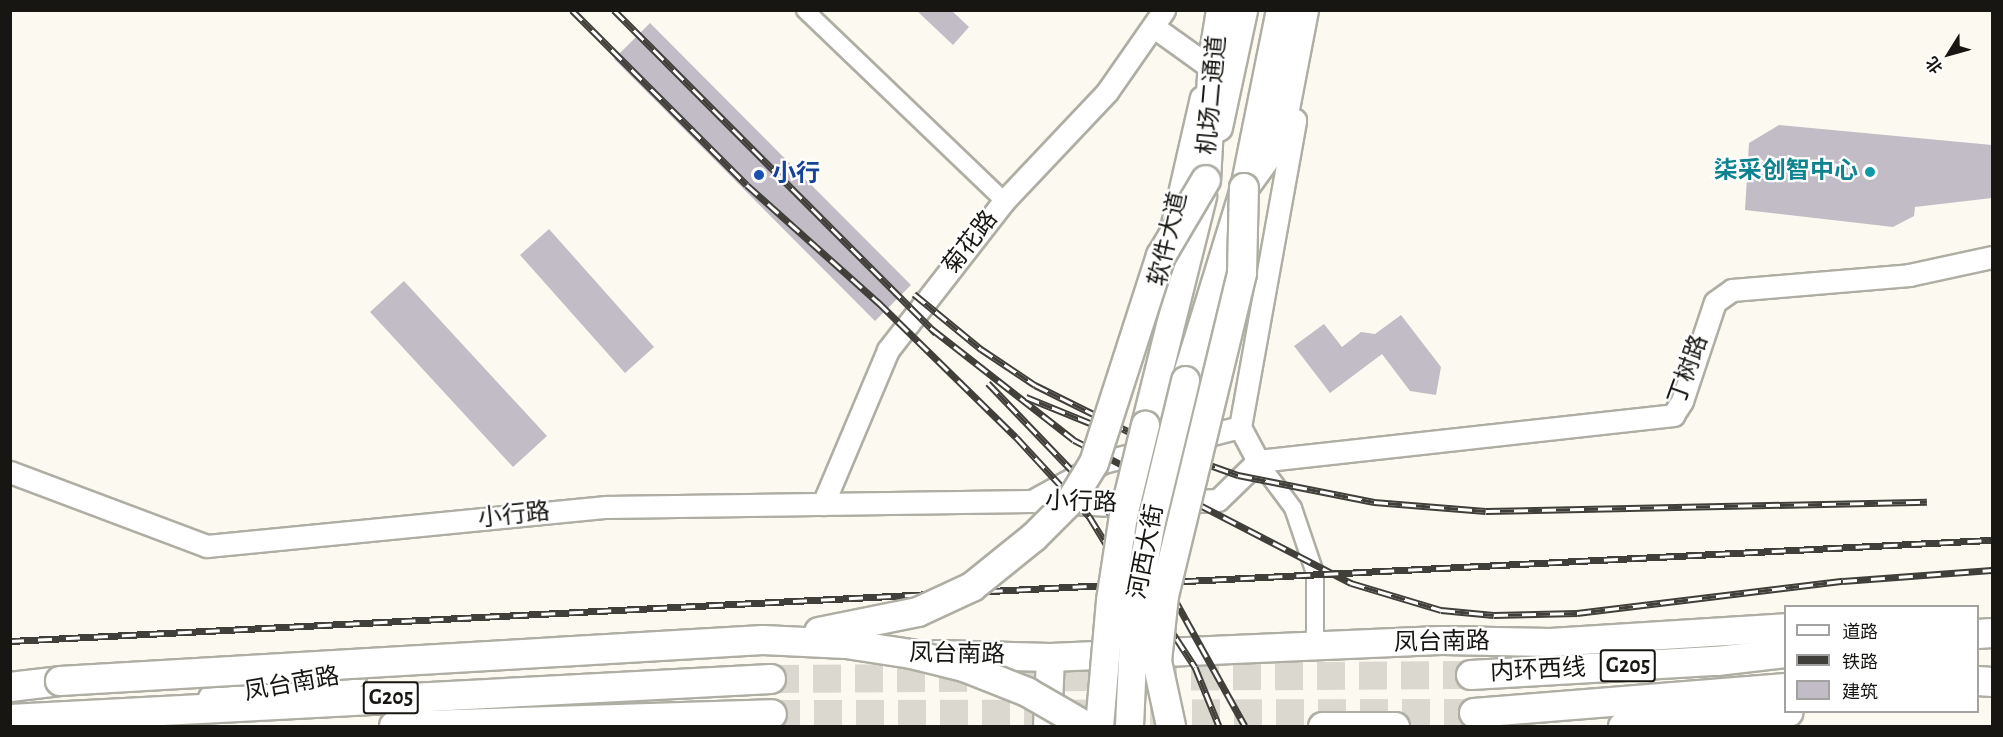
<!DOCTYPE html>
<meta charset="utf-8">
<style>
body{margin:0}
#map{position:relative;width:2003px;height:737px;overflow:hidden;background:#fcfaf0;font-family:"Alegreya Sans","Noto Sans SC",sans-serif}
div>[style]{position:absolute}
.building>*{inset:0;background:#c2bcc6}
.trunk-tunnel>*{height:28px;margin-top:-14px;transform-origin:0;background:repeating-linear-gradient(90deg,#dad8cf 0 28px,transparent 0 42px)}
.roads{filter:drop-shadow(2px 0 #afaea4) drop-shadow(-2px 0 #afaea4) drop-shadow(0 2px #afaea4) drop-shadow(0 -2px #afaea4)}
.minor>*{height:16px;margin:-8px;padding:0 8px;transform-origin:8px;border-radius:8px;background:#fff}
.tertiary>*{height:21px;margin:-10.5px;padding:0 10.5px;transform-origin:10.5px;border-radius:10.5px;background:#fff}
.primary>*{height:27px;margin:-13.5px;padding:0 13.5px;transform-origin:13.5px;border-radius:13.5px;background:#fff}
.trunk>*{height:28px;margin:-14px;padding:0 14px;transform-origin:14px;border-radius:14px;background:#fff}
.rail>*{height:7px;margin-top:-3.5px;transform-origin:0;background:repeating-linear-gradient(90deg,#fff 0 14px,#403f3a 0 28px);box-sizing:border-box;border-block:2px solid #403f3a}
.bridges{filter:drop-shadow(2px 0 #afaea4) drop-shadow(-2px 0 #afaea4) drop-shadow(0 2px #afaea4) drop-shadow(0 -2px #afaea4)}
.primary-bridge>*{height:27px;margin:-13.5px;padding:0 13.5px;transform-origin:13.5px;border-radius:13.5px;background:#fff}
.trunk-bridge>*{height:28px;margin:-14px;padding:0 14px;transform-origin:14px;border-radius:14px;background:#fff}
.dots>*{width:16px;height:16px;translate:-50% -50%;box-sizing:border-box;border:3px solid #fff;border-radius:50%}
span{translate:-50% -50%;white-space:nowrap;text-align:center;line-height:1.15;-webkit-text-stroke:4.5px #fff;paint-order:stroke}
.shield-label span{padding:2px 4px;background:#fff;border:2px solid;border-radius:4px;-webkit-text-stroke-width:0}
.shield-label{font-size:22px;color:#171612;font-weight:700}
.street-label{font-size:24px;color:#171612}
.culture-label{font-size:24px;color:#0d838f;font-weight:700}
.right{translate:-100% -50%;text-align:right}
.transit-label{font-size:24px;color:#164399;font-weight:700}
.left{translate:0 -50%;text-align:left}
.frame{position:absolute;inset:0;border:12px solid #171612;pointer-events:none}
.legend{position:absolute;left:1784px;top:605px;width:195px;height:108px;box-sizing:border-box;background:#fff;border:2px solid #a2a2a0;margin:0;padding:8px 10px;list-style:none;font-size:18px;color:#171612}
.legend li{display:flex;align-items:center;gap:12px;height:30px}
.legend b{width:30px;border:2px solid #a2a2a0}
.north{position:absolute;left:1919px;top:24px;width:60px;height:60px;-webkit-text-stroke:4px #fff;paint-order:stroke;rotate:233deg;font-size:16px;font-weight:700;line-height:24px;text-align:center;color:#171612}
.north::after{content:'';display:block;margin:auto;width:21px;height:27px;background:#171612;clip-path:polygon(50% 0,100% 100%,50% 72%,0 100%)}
</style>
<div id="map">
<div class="building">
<i style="clip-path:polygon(916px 10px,951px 10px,969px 27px,953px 45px)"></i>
<i style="clip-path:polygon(650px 23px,911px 285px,875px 321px,614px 59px)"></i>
<i style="clip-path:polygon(1779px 125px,1992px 145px,1992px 198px,1915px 207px,1914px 216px,1893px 227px,1745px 210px,1749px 143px)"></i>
<i style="clip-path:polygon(549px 229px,654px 347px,625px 373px,520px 255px)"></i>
<i style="clip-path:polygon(404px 281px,547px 436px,513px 467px,370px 312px)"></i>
<i style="clip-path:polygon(1401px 315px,1441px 367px,1436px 395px,1410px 391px,1382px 354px,1330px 393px,1294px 346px,1324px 324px,1342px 347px,1361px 332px,1375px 334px)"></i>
</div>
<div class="trunk-tunnel">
<i style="left:771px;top:679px;width:700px;rotate:-0.33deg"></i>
<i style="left:772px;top:714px;width:702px;rotate:-0.08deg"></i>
</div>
<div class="roads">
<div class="minor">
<i style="left:805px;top:10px;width:276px;rotate:43.8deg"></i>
<i style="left:1258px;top:461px;width:59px;rotate:53.3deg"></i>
<i style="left:1293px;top:508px;width:69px;rotate:71.3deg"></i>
<i style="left:1315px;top:573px;width:74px;rotate:90deg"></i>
</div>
<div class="tertiary">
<i style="left:1154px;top:27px;width:65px;rotate:35.6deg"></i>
<i style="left:1171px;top:228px;width:134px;rotate:-77.1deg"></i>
<i style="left:1258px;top:461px;width:418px;rotate:-6.3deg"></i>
<i style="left:1673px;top:415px;width:17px;rotate:-57deg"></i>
<i style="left:1682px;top:401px;width:104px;rotate:-71.6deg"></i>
<i style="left:1715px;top:302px;width:21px;rotate:-35deg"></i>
<i style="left:1732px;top:290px;width:178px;rotate:-4.8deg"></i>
<i style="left:1909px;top:275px;width:85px;rotate:-12.2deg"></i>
<i style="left:1258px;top:461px;width:38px;rotate:-118deg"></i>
<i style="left:1240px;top:427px;width:312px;rotate:-79.8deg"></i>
<i style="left:10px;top:472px;width:210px;rotate:20.6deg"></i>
<i style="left:207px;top:546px;width:401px;rotate:-5.6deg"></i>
<i style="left:606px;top:507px;width:425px;rotate:-0.8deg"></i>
<i style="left:1031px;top:501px;width:81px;rotate:2.8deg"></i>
<i style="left:1112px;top:505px;width:106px;rotate:-2.7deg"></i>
<i style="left:1218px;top:500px;width:56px;rotate:-44.3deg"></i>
<i style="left:1032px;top:501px;width:81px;rotate:-28.8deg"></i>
<i style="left:1103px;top:462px;width:141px;rotate:-14.3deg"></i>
<i style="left:823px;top:504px;width:167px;rotate:-67.1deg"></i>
<i style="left:888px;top:350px;width:189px;rotate:-52.1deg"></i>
<i style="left:1004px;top:201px;width:150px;rotate:-46.6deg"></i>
<i style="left:1107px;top:92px;width:100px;rotate:-55.2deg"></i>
</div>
<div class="primary">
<i style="left:1218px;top:127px;width:120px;rotate:-77.9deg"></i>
<i style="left:1185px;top:380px;width:201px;rotate:-72.9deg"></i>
<i style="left:1244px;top:188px;width:182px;rotate:-78.6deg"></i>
<i style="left:1145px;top:425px;width:236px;rotate:-76deg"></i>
<i style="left:936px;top:654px;width:114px;rotate:1.5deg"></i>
<i style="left:1050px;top:657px;width:392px;rotate:-2.5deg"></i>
<i style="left:1442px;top:640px;width:108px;rotate:1.1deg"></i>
<i style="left:1550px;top:642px;width:236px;rotate:-3.6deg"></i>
<i style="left:212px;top:698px;width:142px;rotate:-9.3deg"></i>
<i style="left:1047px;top:726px;width:69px;rotate:-87.5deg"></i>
<i style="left:1322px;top:726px;width:73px"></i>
<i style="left:1622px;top:726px;width:167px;rotate:-4.8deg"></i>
</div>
<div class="trunk">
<i style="left:1206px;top:180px;width:120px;rotate:-86.7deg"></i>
<i style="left:1213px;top:60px;width:51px;rotate:-80.9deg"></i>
<i style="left:1244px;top:188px;width:59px;rotate:-53.9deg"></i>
<i style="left:1279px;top:140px;width:132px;rotate:-79.1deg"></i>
<i style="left:1978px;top:634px;width:14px;rotate:-4deg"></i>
<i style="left:1471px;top:675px;width:246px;rotate:-3.3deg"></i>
<i style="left:1717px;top:661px;width:69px;rotate:-6.6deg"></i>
<i style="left:1978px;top:681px;width:14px;rotate:4deg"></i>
<i style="left:10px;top:687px;width:50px;rotate:-6.8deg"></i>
<i style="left:1474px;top:713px;width:313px;rotate:-4.6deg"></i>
<i style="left:10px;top:719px;width:762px;rotate:-3.01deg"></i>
<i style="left:394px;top:726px;width:378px;rotate:-1.8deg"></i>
</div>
</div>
<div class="rail">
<i style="left:572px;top:10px;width:247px;rotate:45deg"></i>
<i style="left:747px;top:185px;width:176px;rotate:41.8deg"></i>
<i style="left:878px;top:302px;width:193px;rotate:44.4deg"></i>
<i style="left:1016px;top:437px;width:108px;rotate:47.3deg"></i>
<i style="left:1089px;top:516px;width:57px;rotate:58.5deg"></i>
<i style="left:1119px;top:565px;width:65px;rotate:50deg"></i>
<i style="left:1161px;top:615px;width:62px;rotate:56.8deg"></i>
<i style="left:1195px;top:667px;width:64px;rotate:67.9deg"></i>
<i style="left:614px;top:10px;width:456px;rotate:45.1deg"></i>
<i style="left:914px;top:294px;width:87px;rotate:39.4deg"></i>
<i style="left:981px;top:349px;width:65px;rotate:33.7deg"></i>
<i style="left:1035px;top:385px;width:142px;rotate:26.4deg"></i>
<i style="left:1162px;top:448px;width:81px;rotate:19.6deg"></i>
<i style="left:1238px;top:475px;width:139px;rotate:11.2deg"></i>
<i style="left:1374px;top:502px;width:112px;rotate:4.6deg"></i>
<i style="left:1486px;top:511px;width:441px;rotate:-1.2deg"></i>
<i style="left:932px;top:329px;width:180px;rotate:38deg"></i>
<i style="left:1074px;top:440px;width:312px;rotate:27.3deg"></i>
<i style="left:1351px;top:583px;width:94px;rotate:16.7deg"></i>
<i style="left:1441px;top:610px;width:53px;rotate:5.4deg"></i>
<i style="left:1494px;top:615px;width:83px;rotate:-1.4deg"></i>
<i style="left:1577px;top:613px;width:268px;rotate:-6.9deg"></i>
<i style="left:1843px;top:581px;width:149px;rotate:-4.2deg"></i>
<i style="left:988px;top:383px;width:140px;rotate:46.2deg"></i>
<i style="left:1085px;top:484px;width:114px;rotate:49.6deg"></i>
<i style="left:1159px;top:571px;width:177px;rotate:61deg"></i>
<i style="left:1026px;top:397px;width:69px;rotate:22.1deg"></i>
<i style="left:10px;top:641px;width:1985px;rotate:-2.92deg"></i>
</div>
<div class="bridges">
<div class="primary-bridge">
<i style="left:1099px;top:726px;width:126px;rotate:-85deg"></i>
<i style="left:1110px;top:600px;width:86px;rotate:-81.3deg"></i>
<i style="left:1123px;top:515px;width:93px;rotate:-76.3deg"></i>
<i style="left:1129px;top:726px;width:110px;rotate:-87.4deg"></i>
<i style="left:1134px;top:616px;width:97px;rotate:-79.9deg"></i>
<i style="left:1151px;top:521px;width:145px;rotate:-76.4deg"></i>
</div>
<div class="trunk-bridge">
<i style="left:819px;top:632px;width:101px;rotate:-11.4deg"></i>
<i style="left:918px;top:612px;width:60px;rotate:-24.8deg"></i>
<i style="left:972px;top:587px;width:80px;rotate:-38.9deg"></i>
<i style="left:1034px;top:537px;width:54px;rotate:-45deg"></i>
<i style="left:1072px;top:499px;width:42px;rotate:-58.6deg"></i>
<i style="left:1094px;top:463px;width:218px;rotate:-72.1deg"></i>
<i style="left:1161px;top:256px;width:88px;rotate:-59.4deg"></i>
<i style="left:60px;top:681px;width:704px;rotate:-3.34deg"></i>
<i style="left:763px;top:640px;width:83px;rotate:2.8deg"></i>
<i style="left:846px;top:644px;width:66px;rotate:8.7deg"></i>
<i style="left:911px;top:654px;width:55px;rotate:13.8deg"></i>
<i style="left:964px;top:667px;width:68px;rotate:21.6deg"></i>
<i style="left:1027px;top:692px;width:68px;rotate:30deg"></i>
<i style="left:1171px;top:726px;width:66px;rotate:-102.2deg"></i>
<i style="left:1157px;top:661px;width:65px;rotate:-83.9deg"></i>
<i style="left:1164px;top:596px;width:332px;rotate:-76.4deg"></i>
<i style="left:1242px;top:273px;width:85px;rotate:-88.7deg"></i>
</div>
</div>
<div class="dots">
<i style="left:1870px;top:172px;background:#0f9aa8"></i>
<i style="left:759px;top:175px;background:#1a4fb4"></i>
</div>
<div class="shield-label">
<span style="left:1628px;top:666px">G205</span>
<span style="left:391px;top:698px">G205</span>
</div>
<div class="street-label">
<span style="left:1213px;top:95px;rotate:-85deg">机场二通道</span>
<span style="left:1169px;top:239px;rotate:-77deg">软件大道</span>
<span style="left:971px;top:243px;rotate:-52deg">菊花路</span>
<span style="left:1689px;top:370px;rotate:-70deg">丁树路</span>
<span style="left:1081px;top:503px;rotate:2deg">小行路</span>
<span style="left:514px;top:516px;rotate:-6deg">小行路</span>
<span style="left:1147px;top:552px;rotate:-79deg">河西大街</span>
<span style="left:1442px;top:643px;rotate:-1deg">凤台南路</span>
<span style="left:957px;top:655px;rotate:1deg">凤台南路</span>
<span style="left:1538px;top:671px;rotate:-3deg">内环西线</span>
<span style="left:292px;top:685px;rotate:-10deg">凤台南路</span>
</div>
<div class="culture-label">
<span class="right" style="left:1858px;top:172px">柒采创智中心</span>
</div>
<div class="transit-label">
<span class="left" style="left:772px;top:175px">小行</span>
</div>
<div class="frame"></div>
<ul class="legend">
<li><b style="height:8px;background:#fff"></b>道路</li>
<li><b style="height:8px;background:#403f3a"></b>铁路</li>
<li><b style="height:16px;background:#c2bcc6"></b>建筑</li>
</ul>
<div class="north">北</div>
</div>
